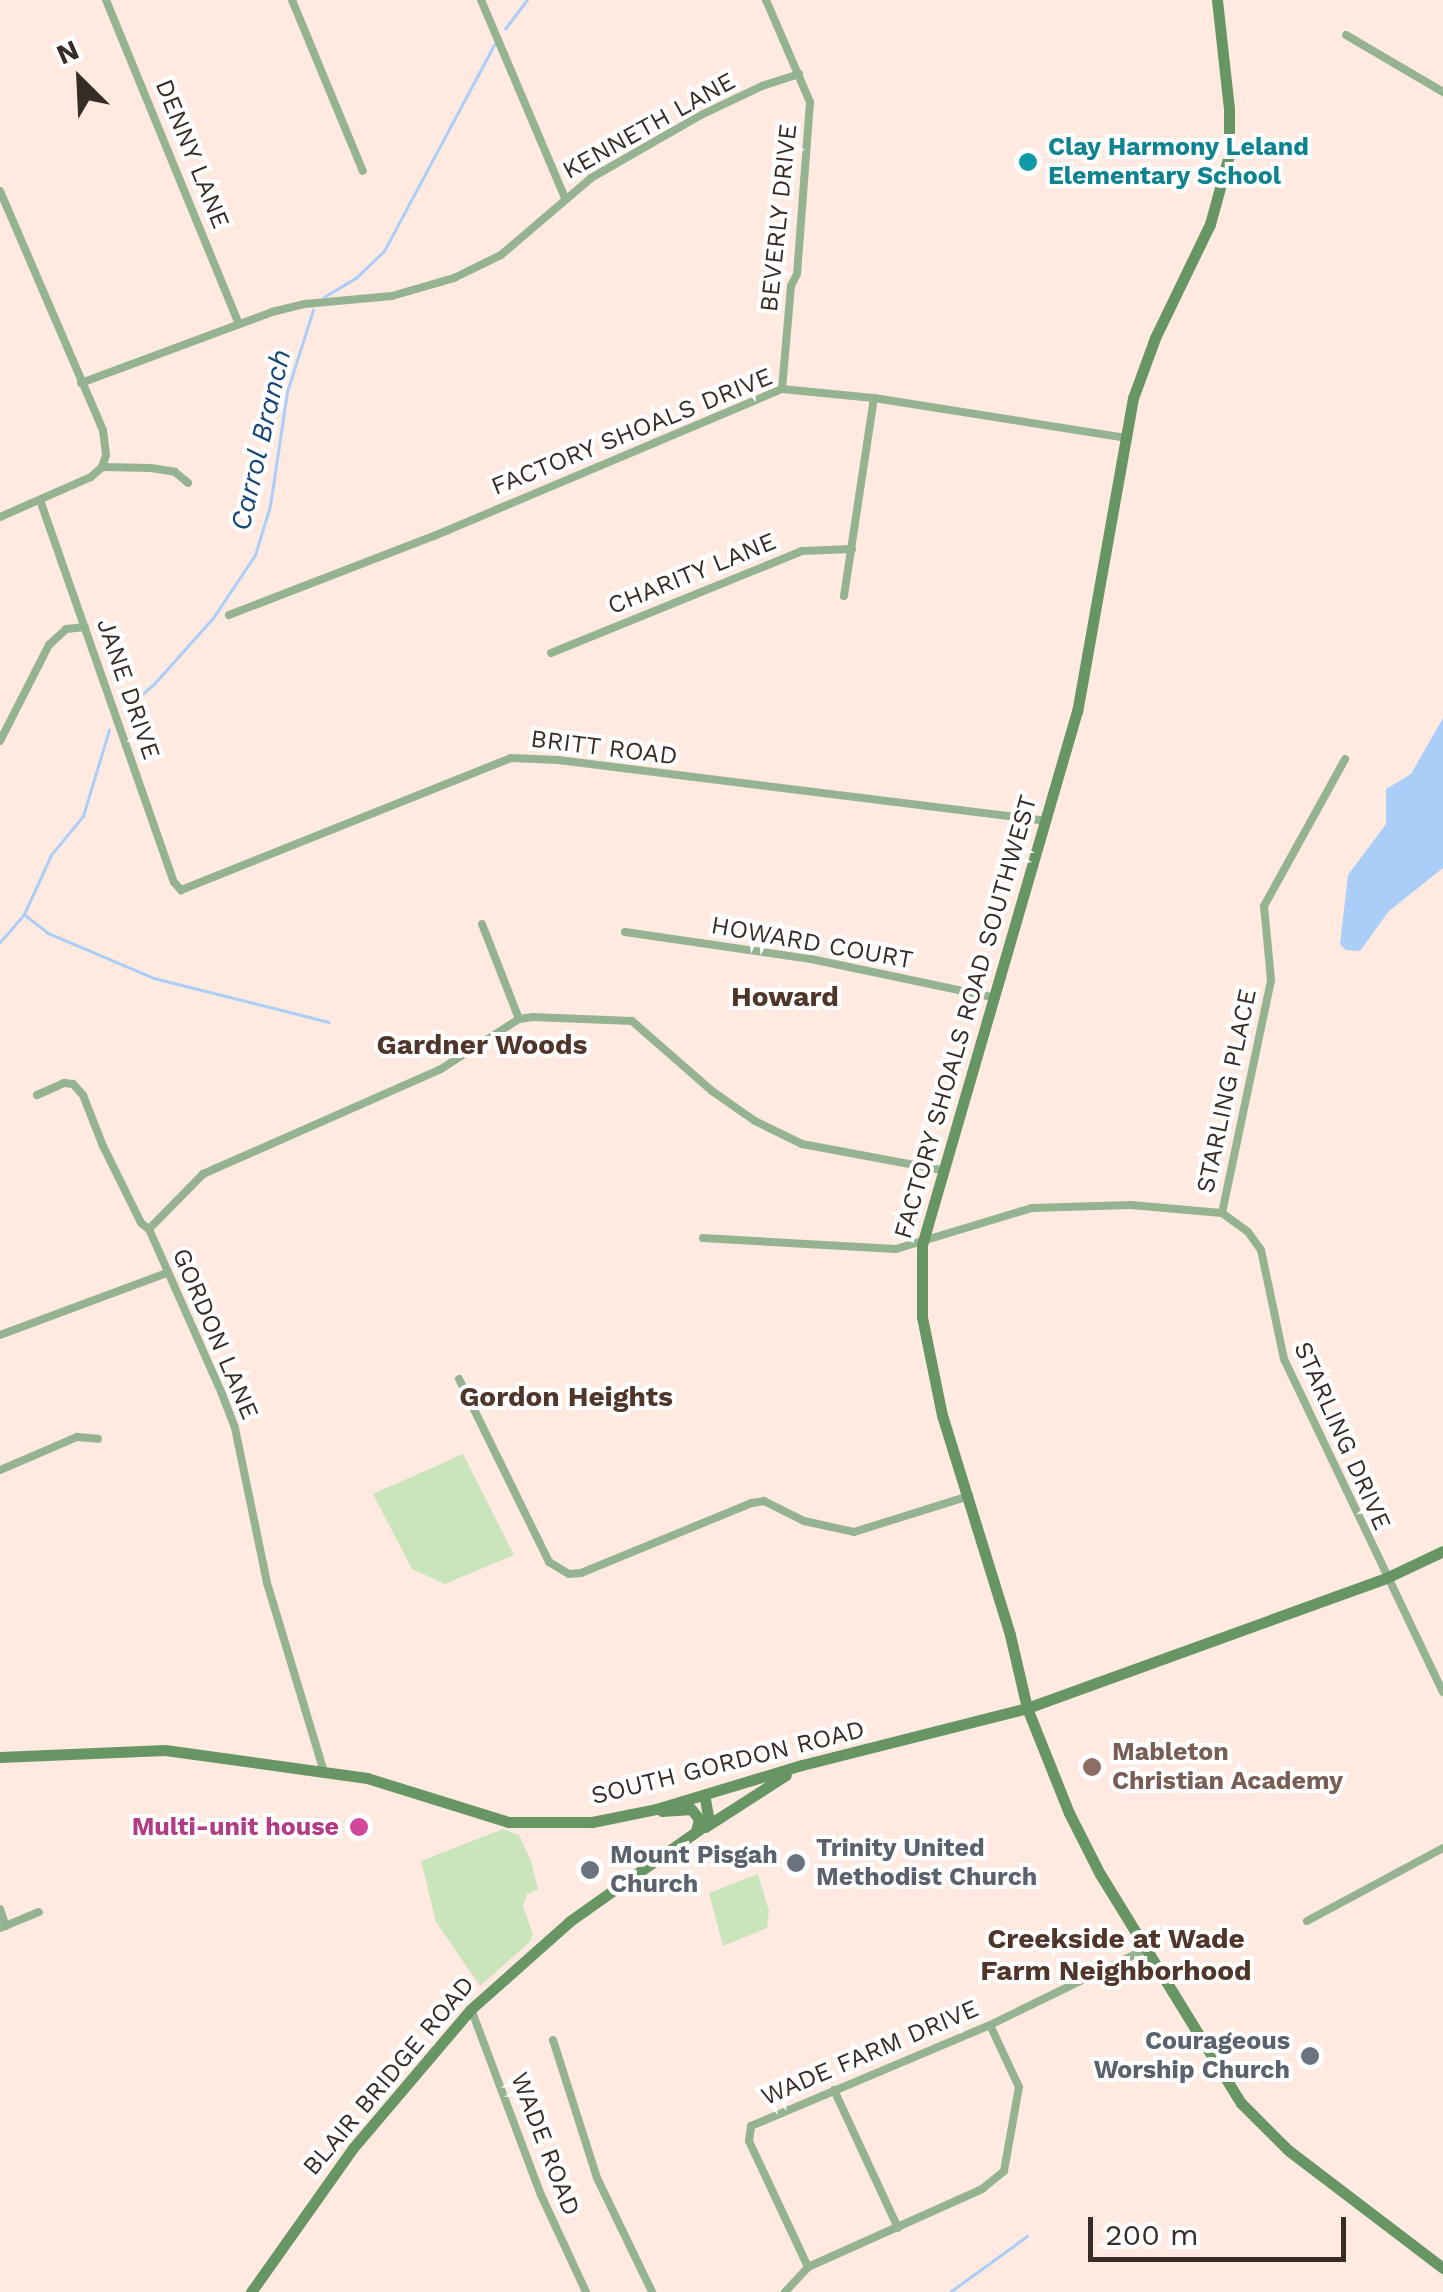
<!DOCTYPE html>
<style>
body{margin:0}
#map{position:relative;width:1443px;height:2292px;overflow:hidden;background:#ffeae1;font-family:"Work Sans",sans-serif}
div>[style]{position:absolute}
.green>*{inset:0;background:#cae4bb}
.water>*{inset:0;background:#abcef8}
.stream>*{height:2.5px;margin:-1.25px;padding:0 1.25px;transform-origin:1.25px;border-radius:1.25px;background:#abcef8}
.street>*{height:8px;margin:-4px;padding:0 4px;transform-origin:4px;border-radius:4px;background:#95b391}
.secondary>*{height:11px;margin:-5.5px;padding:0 5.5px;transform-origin:5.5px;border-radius:5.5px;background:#689564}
.dots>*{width:28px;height:28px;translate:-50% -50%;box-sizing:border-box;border:5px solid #fff;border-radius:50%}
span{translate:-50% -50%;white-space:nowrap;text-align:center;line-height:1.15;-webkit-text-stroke:8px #fff;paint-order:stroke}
.street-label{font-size:25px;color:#382c26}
.culture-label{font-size:25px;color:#0d838f;font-weight:700}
.left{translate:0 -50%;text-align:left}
.education-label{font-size:25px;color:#785e54;font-weight:700}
.hotel-label{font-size:25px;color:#b23c85;font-weight:700}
.right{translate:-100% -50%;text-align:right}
.worship-label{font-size:25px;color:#5b616d;font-weight:700}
.water-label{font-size:28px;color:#164577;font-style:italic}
.neighbourhood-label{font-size:28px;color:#50362a;font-weight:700}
.north{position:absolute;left:30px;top:30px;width:100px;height:100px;-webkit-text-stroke:8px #fff;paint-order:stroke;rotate:336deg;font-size:28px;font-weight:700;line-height:40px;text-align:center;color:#382c26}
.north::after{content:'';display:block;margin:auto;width:35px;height:45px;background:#382c26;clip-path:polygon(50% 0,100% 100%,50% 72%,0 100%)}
.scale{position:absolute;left:1088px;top:2217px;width:258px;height:45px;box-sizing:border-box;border:5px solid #382c26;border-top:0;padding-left:12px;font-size:30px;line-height:35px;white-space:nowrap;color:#382c26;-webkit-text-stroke:8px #fff;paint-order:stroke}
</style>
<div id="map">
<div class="green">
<i style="clip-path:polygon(463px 1454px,514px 1555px,445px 1584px,412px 1569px,373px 1494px)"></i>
<i style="clip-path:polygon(503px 1829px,519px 1835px,531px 1861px,538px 1889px,527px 1894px,523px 1906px,533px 1934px,530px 1942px,480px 1986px,436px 1922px,421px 1861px)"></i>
<i style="clip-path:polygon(758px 1874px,769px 1911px,767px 1928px,723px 1946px,709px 1893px)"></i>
</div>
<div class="water">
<i style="clip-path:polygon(1443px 718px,1443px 868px,1389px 911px,1360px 951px,1346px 950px,1340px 944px,1348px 875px,1386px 824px,1386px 789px,1411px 774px)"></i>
</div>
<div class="stream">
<i style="left:505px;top:29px;width:36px;rotate:-53deg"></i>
<i style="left:324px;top:297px;width:37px;rotate:-31deg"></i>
<i style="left:356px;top:278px;width:39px;rotate:-44deg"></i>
<i style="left:384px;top:251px;width:234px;rotate:-61.9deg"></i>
<i style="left:124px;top:710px;width:38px;rotate:-41deg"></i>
<i style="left:153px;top:685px;width:90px;rotate:-48.2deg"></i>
<i style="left:213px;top:618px;width:76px;rotate:-56.3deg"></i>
<i style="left:255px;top:555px;width:51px;rotate:-73deg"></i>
<i style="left:270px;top:506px;width:115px;rotate:-81.5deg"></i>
<i style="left:287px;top:392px;width:86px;rotate:-72.4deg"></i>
<i style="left:24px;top:914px;width:31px;rotate:38deg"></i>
<i style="left:48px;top:933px;width:115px;rotate:23deg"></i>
<i style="left:154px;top:978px;width:180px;rotate:14.1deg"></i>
<i style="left:0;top:942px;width:37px;rotate:-49deg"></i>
<i style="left:24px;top:914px;width:65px;rotate:-65.4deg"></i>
<i style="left:51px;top:855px;width:50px;rotate:-50.6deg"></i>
<i style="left:83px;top:816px;width:90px;rotate:-73.2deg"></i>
<i style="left:950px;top:2292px;width:95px;rotate:-36deg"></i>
</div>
<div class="street">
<i style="left:106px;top:0;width:350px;rotate:67.7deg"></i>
<i style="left:292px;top:0;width:185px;rotate:67.5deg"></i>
<i style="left:481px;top:0;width:213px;rotate:67deg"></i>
<i style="left:766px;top:0;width:111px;rotate:66.7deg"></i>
<i style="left:810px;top:102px;width:172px;rotate:94.3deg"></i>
<i style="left:797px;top:274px;width:13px;rotate:117deg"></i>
<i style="left:791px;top:286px;width:103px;rotate:95deg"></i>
<i style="left:1346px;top:35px;width:113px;rotate:30.4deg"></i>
<i style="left:0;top:191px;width:260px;rotate:66.7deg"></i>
<i style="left:103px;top:430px;width:25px;rotate:83deg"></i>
<i style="left:106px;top:455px;width:13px;rotate:108deg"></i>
<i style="left:81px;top:383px;width:204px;rotate:-20.4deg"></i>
<i style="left:272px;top:312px;width:34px;rotate:-14deg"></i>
<i style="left:305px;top:304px;width:87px;rotate:-5.3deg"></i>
<i style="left:392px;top:296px;width:65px;rotate:-16.2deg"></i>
<i style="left:454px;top:278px;width:52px;rotate:-26.1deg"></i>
<i style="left:501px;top:255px;width:118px;rotate:-40.5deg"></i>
<i style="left:591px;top:178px;width:127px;rotate:-29.8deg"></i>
<i style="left:701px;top:115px;width:68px;rotate:-25.4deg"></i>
<i style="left:762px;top:86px;width:39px;rotate:-18deg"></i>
<i style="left:40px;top:500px;width:405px;rotate:70.7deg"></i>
<i style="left:174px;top:882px;width:11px;rotate:49deg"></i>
<i style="left:181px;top:890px;width:355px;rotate:-21.8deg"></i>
<i style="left:511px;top:758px;width:47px;rotate:2.4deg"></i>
<i style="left:558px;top:760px;width:491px;rotate:7.1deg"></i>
<i style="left:0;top:517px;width:99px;rotate:-23.7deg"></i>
<i style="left:91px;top:477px;width:15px;rotate:-42deg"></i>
<i style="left:102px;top:467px;width:49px;rotate:1.2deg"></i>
<i style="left:151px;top:468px;width:24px;rotate:9deg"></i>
<i style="left:175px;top:472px;width:17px;rotate:40deg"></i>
<i style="left:844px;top:596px;width:200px;rotate:-81.4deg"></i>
<i style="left:229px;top:615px;width:220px;rotate:-21.1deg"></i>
<i style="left:434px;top:536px;width:378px;rotate:-22.9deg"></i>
<i style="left:782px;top:389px;width:92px;rotate:5.6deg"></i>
<i style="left:874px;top:398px;width:255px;rotate:9deg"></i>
<i style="left:551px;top:653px;width:271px;rotate:-22.1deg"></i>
<i style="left:802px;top:551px;width:50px;rotate:-2.3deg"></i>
<i style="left:0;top:741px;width:108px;rotate:-63deg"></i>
<i style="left:49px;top:645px;width:23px;rotate:-43deg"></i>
<i style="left:66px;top:629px;width:19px;rotate:-6deg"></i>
<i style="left:482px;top:924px;width:102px;rotate:68.7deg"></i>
<i style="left:625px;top:932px;width:188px;rotate:8.3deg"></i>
<i style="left:811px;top:959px;width:184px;rotate:11.9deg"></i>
<i style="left:37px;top:1095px;width:30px;rotate:-24deg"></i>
<i style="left:64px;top:1083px;width:9px;rotate:6deg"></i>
<i style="left:73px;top:1084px;width:15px;rotate:48deg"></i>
<i style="left:83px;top:1095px;width:55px;rotate:68.6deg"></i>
<i style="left:103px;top:1146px;width:86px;rotate:63.7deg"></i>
<i style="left:141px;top:1223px;width:10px;rotate:37deg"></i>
<i style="left:149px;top:1229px;width:180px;rotate:66.1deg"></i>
<i style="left:222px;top:1394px;width:36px;rotate:69deg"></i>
<i style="left:235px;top:1428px;width:158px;rotate:78.3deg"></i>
<i style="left:267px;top:1583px;width:194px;rotate:73.2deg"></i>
<i style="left:1222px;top:1213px;width:238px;rotate:-78.1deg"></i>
<i style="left:1271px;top:980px;width:74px;rotate:-95.4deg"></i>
<i style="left:1264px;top:906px;width:168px;rotate:-61.1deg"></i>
<i style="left:149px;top:1229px;width:77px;rotate:-45.5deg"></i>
<i style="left:203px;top:1174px;width:260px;rotate:-23.8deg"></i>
<i style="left:441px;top:1069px;width:93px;rotate:-32.7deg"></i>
<i style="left:519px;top:1019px;width:14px;rotate:-8deg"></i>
<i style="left:533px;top:1017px;width:99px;rotate:2.3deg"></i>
<i style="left:632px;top:1021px;width:106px;rotate:41.2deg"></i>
<i style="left:712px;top:1091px;width:52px;rotate:34.9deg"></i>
<i style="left:755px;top:1121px;width:52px;rotate:26.1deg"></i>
<i style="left:802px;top:1144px;width:141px;rotate:10.6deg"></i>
<i style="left:703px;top:1238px;width:193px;rotate:3.3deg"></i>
<i style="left:896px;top:1249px;width:142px;rotate:-16.8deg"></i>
<i style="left:1032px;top:1208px;width:99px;rotate:-1.7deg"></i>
<i style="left:1131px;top:1205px;width:91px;rotate:5deg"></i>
<i style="left:1222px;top:1213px;width:32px;rotate:36deg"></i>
<i style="left:1248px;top:1232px;width:22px;rotate:54deg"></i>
<i style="left:1261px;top:1250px;width:111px;rotate:78.1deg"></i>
<i style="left:1284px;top:1359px;width:369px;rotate:64.5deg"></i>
<i style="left:0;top:1335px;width:178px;rotate:-20.4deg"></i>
<i style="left:459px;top:1379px;width:204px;rotate:63.8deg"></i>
<i style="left:549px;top:1562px;width:23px;rotate:31deg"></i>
<i style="left:569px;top:1574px;width:12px;rotate:-5deg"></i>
<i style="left:581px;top:1573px;width:185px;rotate:-22.3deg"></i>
<i style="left:752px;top:1503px;width:12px;rotate:-9deg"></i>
<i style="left:764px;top:1501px;width:45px;rotate:26.6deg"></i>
<i style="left:804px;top:1521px;width:51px;rotate:12.4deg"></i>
<i style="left:854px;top:1532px;width:121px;rotate:-17.4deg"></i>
<i style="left:0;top:1470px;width:84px;rotate:-23.2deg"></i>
<i style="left:77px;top:1437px;width:21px;rotate:5deg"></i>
<i style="left:0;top:1909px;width:18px;rotate:71deg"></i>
<i style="left:1307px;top:1921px;width:154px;rotate:-28.2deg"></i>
<i style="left:0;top:1928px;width:42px;rotate:-22.3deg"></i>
<i style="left:471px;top:2009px;width:199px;rotate:69.4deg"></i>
<i style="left:541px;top:2195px;width:107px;rotate:65.1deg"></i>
<i style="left:553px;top:2040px;width:145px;rotate:72.3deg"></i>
<i style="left:597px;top:2178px;width:127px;rotate:64.2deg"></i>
<i style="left:834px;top:2090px;width:152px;rotate:65.1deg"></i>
<i style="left:808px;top:2267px;width:139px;rotate:-115.1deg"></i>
<i style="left:749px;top:2141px;width:15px;rotate:-82deg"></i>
<i style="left:751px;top:2126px;width:259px;rotate:-22.9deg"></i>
<i style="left:990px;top:2025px;width:171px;rotate:-26deg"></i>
<i style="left:785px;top:2292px;width:34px;rotate:-47deg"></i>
<i style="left:808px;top:2267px;width:191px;rotate:-24.1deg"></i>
<i style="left:982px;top:2189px;width:28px;rotate:-39deg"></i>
<i style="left:1004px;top:2171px;width:85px;rotate:-79.9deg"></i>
<i style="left:1019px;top:2087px;width:68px;rotate:-115.1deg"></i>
</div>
<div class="secondary">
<i style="left:1217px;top:0;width:109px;rotate:83.7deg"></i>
<i style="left:1229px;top:108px;width:47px;rotate:90deg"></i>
<i style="left:1229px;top:155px;width:72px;rotate:105.4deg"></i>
<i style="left:1210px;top:224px;width:127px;rotate:115.8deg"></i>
<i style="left:1155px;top:338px;width:64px;rotate:110.1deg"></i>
<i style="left:1133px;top:398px;width:318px;rotate:100.1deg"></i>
<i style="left:1077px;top:711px;width:556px;rotate:106.19deg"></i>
<i style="left:922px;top:1245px;width:72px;rotate:90deg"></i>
<i style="left:922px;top:1317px;width:100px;rotate:78.5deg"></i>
<i style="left:942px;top:1415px;width:230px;rotate:72.8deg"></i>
<i style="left:1010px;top:1635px;width:75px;rotate:76.9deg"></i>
<i style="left:1027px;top:1708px;width:113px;rotate:68.2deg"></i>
<i style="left:1069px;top:1813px;width:68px;rotate:63.1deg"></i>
<i style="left:1100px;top:1874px;width:269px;rotate:58.4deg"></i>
<i style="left:1241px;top:2103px;width:66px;rotate:45deg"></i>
<i style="left:1288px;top:2150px;width:195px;rotate:37.3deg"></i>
<i style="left:0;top:1757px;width:165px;rotate:-2.4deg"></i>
<i style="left:165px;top:1750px;width:204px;rotate:7.9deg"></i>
<i style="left:367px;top:1778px;width:148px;rotate:17.3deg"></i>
<i style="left:508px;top:1822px;width:84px"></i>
<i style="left:592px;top:1822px;width:65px;rotate:-11.5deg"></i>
<i style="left:656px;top:1809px;width:152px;rotate:-16.8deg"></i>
<i style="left:802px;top:1765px;width:232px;rotate:-14.2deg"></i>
<i style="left:1027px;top:1708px;width:382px;rotate:-19.9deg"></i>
<i style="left:1386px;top:1578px;width:63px;rotate:-25.3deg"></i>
<i style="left:662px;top:1811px;width:29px;rotate:-4deg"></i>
<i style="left:691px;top:1809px;width:13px;rotate:51deg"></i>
<i style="left:699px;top:1819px;width:12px;rotate:104deg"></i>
<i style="left:705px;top:1827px;width:96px;rotate:-32.7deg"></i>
<i style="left:251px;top:2292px;width:176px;rotate:-54.7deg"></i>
<i style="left:353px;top:2148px;width:182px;rotate:-49.7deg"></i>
<i style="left:471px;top:2009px;width:132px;rotate:-41.6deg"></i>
<i style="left:570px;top:1921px;width:163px;rotate:-35.3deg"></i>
<i style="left:703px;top:1827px;width:12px;rotate:-66deg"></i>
<i style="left:708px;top:1816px;width:22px;rotate:-100deg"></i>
</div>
<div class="dots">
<i style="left:1028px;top:162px;background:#0f9aa8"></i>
<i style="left:1092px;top:1767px;background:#8d6e63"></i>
<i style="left:359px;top:1827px;background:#d1479c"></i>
<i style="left:796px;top:1863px;background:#6b7280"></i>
<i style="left:590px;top:1870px;background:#6b7280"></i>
<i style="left:1310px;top:2056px;background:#6b7280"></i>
</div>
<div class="street-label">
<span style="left:649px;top:126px;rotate:-29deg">KENNETH LANE</span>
<span style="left:192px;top:154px;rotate:68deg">DENNY LANE</span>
<span style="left:779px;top:218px;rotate:-84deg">BEVERLY DRIVE</span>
<span style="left:632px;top:432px;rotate:-22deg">FACTORY SHOALS DRIVE</span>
<span style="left:692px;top:574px;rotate:-22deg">CHARITY LANE</span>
<span style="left:128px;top:689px;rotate:71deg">JANE DRIVE</span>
<span style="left:604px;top:748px;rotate:7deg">BRITT ROAD</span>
<span style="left:812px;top:943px;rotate:10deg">HOWARD COURT</span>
<span style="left:966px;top:1017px;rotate:-74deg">FACTORY SHOALS ROAD SOUTHWEST</span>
<span style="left:1227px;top:1091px;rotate:-78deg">STARLING PLACE</span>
<span style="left:215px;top:1334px;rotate:67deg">GORDON LANE</span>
<span style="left:1342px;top:1436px;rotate:66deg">STARLING DRIVE</span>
<span style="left:728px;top:1763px;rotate:-14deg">SOUTH GORDON ROAD</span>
<span style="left:870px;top:2053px;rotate:-23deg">WADE FARM DRIVE</span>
<span style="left:389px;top:2076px;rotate:-50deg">BLAIR BRIDGE ROAD</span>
<span style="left:545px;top:2144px;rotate:69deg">WADE ROAD</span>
</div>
<div class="culture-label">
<span class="left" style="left:1048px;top:162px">Clay Harmony Leland<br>Elementary School</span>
</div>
<div class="education-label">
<span class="left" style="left:1112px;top:1767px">Mableton<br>Christian Academy</span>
</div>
<div class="hotel-label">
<span class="right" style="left:339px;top:1827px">Multi-unit house</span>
</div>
<div class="worship-label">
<span class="left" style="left:816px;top:1863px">Trinity United<br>Methodist Church</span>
<span class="left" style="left:610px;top:1870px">Mount Pisgah<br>Church</span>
<span class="right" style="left:1290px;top:2056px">Courageous<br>Worship Church</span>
</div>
<div class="water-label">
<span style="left:261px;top:440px;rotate:-77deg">Carrol Branch</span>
</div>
<div class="neighbourhood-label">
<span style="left:785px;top:997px">Howard</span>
<span style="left:482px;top:1045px">Gardner Woods</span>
<span style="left:566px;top:1397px">Gordon Heights</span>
<span style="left:1116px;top:1955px">Creekside at Wade<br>Farm Neighborhood</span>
</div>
<div class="north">N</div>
<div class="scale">200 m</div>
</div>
